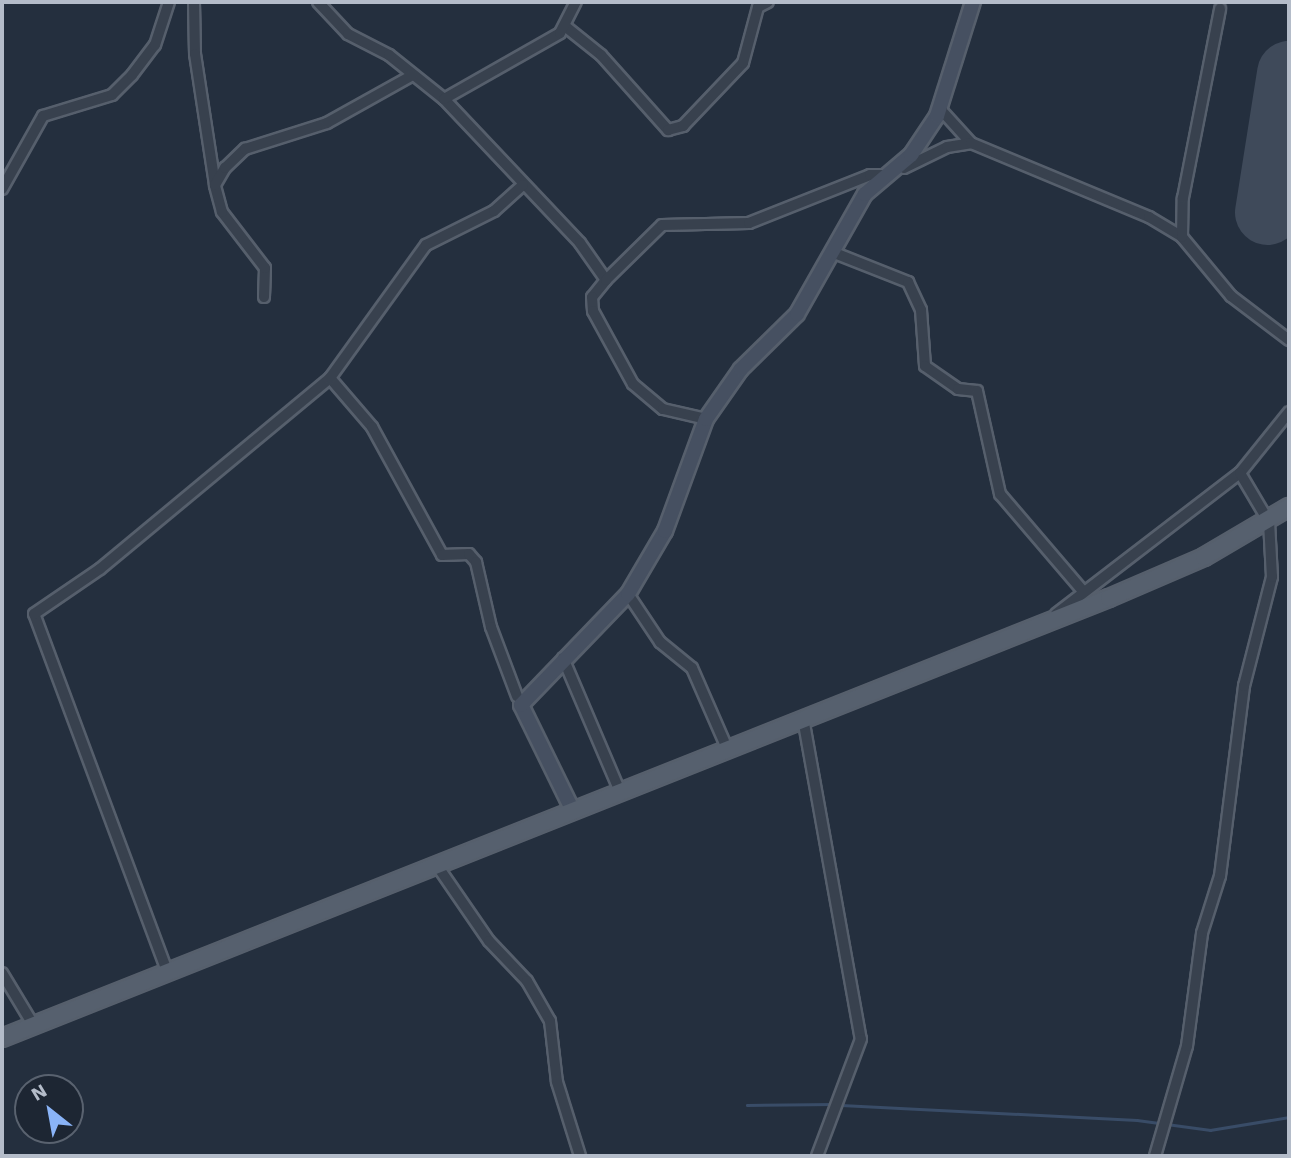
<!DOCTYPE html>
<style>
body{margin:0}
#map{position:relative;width:1291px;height:1158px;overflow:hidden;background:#242f3e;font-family:"Work Sans",sans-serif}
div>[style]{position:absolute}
.stream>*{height:2.5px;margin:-1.25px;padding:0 1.25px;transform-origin:1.25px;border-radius:1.25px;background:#394c67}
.runway>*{height:65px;margin:-32.5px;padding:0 32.5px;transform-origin:32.5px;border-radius:32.5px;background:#3f4a5a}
.roads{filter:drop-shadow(2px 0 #565f6c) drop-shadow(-2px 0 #565f6c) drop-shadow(0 2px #565f6c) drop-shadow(0 -2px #565f6c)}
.street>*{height:10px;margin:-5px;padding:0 5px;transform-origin:5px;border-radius:5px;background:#38414e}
.secondary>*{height:14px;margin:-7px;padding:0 7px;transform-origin:7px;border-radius:7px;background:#465061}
.primary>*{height:16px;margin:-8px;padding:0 8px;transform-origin:8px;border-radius:8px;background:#56606e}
span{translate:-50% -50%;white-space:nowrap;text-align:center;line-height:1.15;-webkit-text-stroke:5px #1d2633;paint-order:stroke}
.frame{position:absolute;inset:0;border:4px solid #b4bcc9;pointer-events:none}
.north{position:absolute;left:14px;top:1074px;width:70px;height:70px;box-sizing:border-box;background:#1d2633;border:2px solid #59626f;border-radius:50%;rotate:329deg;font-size:19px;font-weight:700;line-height:28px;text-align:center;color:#b4bcc9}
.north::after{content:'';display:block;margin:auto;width:24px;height:32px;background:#8ab4f8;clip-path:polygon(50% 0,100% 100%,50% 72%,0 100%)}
</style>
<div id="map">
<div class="stream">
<i style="left:747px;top:1105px;width:87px;rotate:-0.7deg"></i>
<i style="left:841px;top:1105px;width:296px;rotate:2.9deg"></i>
<i style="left:1137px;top:1120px;width:74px;rotate:7.8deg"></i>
<i style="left:1210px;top:1130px;width:80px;rotate:-9.3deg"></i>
</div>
<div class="runway">
<i style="left:1267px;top:212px;width:141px;rotate:-81deg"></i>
</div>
<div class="roads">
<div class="street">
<i style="left:194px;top:2px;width:52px;rotate:88.9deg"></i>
<i style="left:195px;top:54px;width:133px;rotate:81.3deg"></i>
<i style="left:318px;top:2px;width:44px;rotate:46.8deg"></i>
<i style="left:348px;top:34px;width:46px;rotate:27.1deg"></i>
<i style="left:389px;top:55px;width:70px;rotate:38.7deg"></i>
<i style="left:444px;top:99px;width:198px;rotate:46.6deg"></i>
<i style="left:580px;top:243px;width:45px;rotate:54.9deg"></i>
<i style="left:606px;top:280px;width:22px;rotate:129deg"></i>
<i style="left:592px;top:297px;width:14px;rotate:86deg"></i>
<i style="left:593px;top:311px;width:83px;rotate:61.3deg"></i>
<i style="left:633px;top:384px;width:39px;rotate:40deg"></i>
<i style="left:663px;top:409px;width:44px;rotate:13.1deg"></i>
<i style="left:566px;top:27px;width:45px;rotate:38.7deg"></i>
<i style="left:601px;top:55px;width:101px;rotate:48.2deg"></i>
<i style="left:668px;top:130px;width:16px;rotate:-15deg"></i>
<i style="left:683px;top:126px;width:87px;rotate:-46.4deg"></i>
<i style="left:743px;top:63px;width:58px;rotate:-75deg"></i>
<i style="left:758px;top:7px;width:11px;rotate:-27deg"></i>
<i style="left:444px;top:99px;width:133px;rotate:-29.6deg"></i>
<i style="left:560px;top:33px;width:35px;rotate:-63deg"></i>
<i style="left:942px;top:103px;width:8px;rotate:90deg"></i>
<i style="left:942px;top:111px;width:43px;rotate:47.8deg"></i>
<i style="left:904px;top:168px;width:48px;rotate:-26deg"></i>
<i style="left:947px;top:147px;width:24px;rotate:-9deg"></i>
<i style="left:971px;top:143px;width:193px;rotate:22.6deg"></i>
<i style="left:1149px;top:217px;width:39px;rotate:31deg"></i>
<i style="left:1182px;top:237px;width:77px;rotate:50.3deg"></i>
<i style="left:1231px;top:296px;width:73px;rotate:37.2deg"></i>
<i style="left:2px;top:189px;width:84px;rotate:-60.7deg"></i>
<i style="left:43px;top:116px;width:72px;rotate:-16.9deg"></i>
<i style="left:112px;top:95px;width:28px;rotate:-45deg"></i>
<i style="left:132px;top:75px;width:38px;rotate:-53deg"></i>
<i style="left:155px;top:45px;width:45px;rotate:-72deg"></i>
<i style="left:1182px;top:237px;width:39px;rotate:-89deg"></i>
<i style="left:1183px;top:198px;width:193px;rotate:-78.9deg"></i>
<i style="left:832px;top:252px;width:82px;rotate:21.5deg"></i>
<i style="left:908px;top:282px;width:31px;rotate:65deg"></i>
<i style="left:921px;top:310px;width:56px;rotate:85.9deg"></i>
<i style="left:925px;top:366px;width:40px;rotate:34.9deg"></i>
<i style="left:958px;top:389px;width:19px;rotate:6deg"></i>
<i style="left:977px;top:391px;width:106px;rotate:77.4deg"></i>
<i style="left:1000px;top:494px;width:126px;rotate:49.5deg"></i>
<i style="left:606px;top:280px;width:78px;rotate:-44.5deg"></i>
<i style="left:662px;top:225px;width:87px;rotate:-1.3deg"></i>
<i style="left:749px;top:223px;width:130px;rotate:-21.6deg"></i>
<i style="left:870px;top:175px;width:18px"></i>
<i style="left:264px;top:297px;width:29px;rotate:-88deg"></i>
<i style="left:265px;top:268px;width:71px;rotate:-127.5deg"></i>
<i style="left:222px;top:212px;width:28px;rotate:-105deg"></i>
<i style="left:215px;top:185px;width:20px;rotate:-60deg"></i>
<i style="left:225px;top:168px;width:28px;rotate:-44deg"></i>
<i style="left:245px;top:149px;width:86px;rotate:-17.6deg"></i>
<i style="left:327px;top:123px;width:98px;rotate:-29.2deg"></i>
<i style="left:330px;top:378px;width:65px;rotate:49.4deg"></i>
<i style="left:372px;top:427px;width:146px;rotate:61.3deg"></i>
<i style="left:442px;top:555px;width:27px;rotate:-2deg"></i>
<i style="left:469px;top:554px;width:11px;rotate:49deg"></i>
<i style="left:476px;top:562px;width:67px;rotate:77deg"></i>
<i style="left:491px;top:627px;width:74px;rotate:69.4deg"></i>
<i style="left:628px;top:594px;width:58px;rotate:56.3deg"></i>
<i style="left:660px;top:642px;width:41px;rotate:39.1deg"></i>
<i style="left:692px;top:668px;width:87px;rotate:66.4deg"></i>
<i style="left:1056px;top:614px;width:232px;rotate:-37.5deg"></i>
<i style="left:1240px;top:473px;width:78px;rotate:-51.2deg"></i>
<i style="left:563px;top:658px;width:142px;rotate:66.9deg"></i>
<i style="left:803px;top:718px;width:326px;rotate:79.8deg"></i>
<i style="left:861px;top:1039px;width:125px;rotate:110.6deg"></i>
<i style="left:436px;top:864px;width:93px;rotate:55.5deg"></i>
<i style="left:489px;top:941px;width:55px;rotate:46.5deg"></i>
<i style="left:527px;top:981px;width:46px;rotate:60.1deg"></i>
<i style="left:550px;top:1021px;width:61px;rotate:83.5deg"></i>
<i style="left:557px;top:1082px;width:77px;rotate:72.7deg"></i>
<i style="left:167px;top:971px;width:381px;rotate:-110.4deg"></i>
<i style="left:34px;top:614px;width:80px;rotate:-34.3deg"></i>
<i style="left:100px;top:569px;width:299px;rotate:-39.7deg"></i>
<i style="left:330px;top:378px;width:164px;rotate:-54.2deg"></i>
<i style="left:426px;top:245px;width:76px;rotate:-26.6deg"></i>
<i style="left:494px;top:211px;width:39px;rotate:-42deg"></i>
<i style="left:2px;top:973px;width:62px;rotate:58.9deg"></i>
<i style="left:1155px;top:1156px;width:115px;rotate:-73.8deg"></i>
<i style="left:1187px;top:1046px;width:114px;rotate:-82.4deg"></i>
<i style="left:1202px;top:933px;width:60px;rotate:-72.5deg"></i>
<i style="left:1220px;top:876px;width:192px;rotate:-82.8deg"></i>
<i style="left:1244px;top:686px;width:113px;rotate:-75.6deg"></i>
<i style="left:1272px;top:577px;width:55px;rotate:-93.1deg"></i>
<i style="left:1269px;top:522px;width:57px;rotate:-120.6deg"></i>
</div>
<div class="secondary">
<i style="left:573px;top:811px;width:118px;rotate:-116.1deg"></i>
<i style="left:521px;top:705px;width:154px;rotate:-46.1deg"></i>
<i style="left:628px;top:594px;width:73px;rotate:-59.6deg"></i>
<i style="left:665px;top:531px;width:119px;rotate:-69.9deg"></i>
<i style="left:706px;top:419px;width:61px;rotate:-55deg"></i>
<i style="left:741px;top:369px;width:78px;rotate:-44.5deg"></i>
<i style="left:797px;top:314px;width:138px;rotate:-60.5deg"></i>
<i style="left:865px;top:194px;width:60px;rotate:-40.3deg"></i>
<i style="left:911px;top:155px;width:47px;rotate:-56.3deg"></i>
<i style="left:937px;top:116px;width:120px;rotate:-72.5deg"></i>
</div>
<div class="primary">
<i style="left:2px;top:1038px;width:1191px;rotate:-21.68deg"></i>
<i style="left:1109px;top:598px;width:103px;rotate:-23.3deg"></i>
<i style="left:1204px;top:557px;width:99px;rotate:-30.5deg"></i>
</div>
</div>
<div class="frame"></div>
<div class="north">N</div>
</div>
